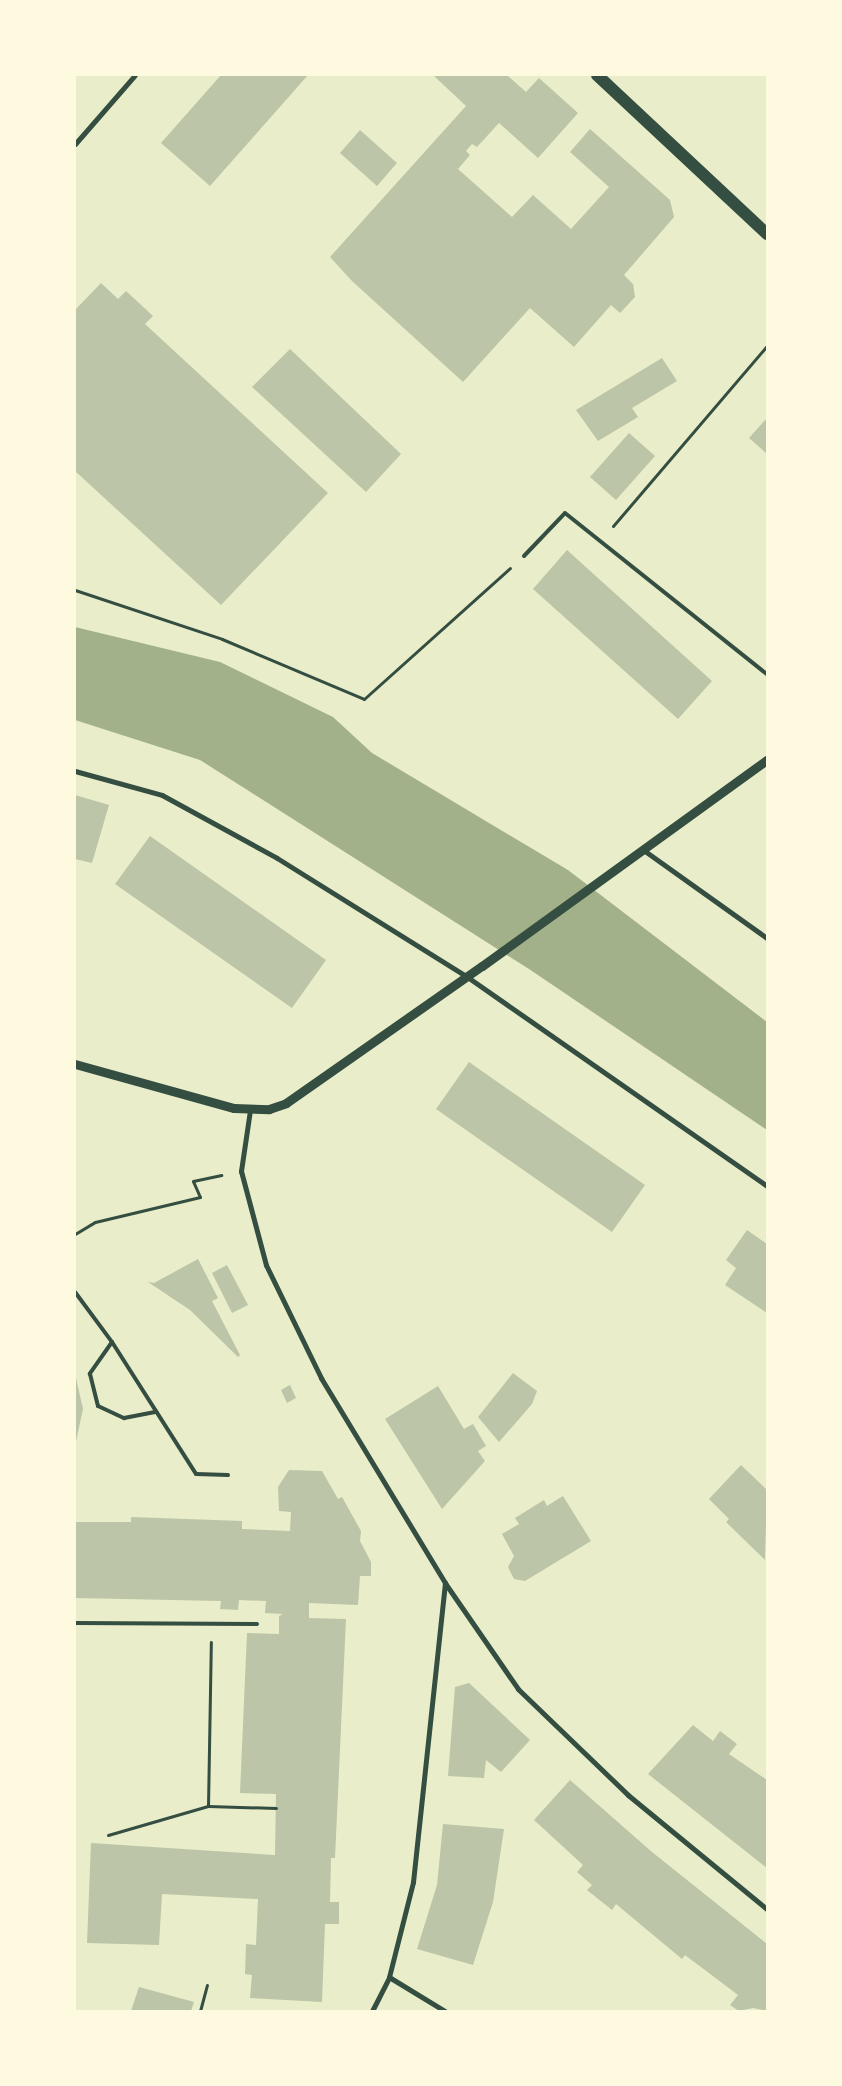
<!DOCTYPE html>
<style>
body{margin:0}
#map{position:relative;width:842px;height:2086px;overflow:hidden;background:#e9edc9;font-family:"Fira Sans Condensed",sans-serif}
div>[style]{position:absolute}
.water>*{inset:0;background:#a3b18a}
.building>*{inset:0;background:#bcc5a7}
.path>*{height:3px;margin:-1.5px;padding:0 1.5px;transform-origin:1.5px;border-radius:1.5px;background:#344e41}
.service>*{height:4px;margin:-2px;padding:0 2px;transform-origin:2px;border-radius:2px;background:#344e41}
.minor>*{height:5px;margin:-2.5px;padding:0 2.5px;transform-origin:2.5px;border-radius:2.5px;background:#344e41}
.tertiary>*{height:9px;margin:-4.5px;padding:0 4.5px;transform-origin:4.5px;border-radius:4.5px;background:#344e41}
.primary>*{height:12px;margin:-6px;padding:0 6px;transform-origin:6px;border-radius:6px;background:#344e41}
span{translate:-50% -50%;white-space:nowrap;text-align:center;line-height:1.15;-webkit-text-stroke:5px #fefae0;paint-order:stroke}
.frame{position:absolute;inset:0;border:76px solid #fefae0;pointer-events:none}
</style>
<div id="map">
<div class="water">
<i style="clip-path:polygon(75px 627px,220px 662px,333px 717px,372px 753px,568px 870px,767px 1022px,767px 1130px,529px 969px,200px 760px,75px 720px)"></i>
</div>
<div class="building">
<i style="clip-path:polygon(221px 75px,308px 75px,210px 186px,161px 143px)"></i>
<i style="clip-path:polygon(433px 75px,507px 75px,526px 92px,539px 78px,578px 113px,538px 158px,499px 123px,477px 147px,472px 144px,466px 151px,470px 155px,458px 169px,512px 217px,533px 195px,571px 229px,609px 187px,570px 152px,590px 129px,670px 200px,674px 217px,624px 275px,633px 284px,635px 297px,620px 313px,611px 305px,574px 347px,530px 308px,463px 382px,352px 281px,330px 257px,466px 106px)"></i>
<i style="clip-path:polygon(360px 130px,397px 163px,377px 186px,340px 153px)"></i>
<i style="clip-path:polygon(101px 283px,118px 299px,126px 291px,153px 316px,145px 324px,328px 493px,221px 605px,75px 471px,75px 310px)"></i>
<i style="clip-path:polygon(290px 349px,401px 454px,366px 492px,252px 387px)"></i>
<i style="clip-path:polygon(662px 358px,677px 381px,632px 408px,638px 417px,598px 441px,576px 410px)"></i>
<i style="clip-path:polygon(767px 418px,767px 454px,749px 438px)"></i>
<i style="clip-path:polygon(629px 433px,655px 456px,616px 500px,590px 477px)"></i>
<i style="clip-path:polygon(567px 550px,712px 681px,678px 719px,533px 589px)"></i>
<i style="clip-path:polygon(75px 795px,109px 805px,92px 863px,75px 859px)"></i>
<i style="clip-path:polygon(150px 836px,326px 960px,292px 1008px,115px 884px)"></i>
<i style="clip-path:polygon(469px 1062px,645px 1185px,612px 1232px,436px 1109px)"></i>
<i style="clip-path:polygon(747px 1230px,767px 1244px,767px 1313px,725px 1285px,736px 1268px,726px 1260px)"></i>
<i style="clip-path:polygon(198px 1259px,218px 1298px,212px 1301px,240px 1355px,238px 1357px,190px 1310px,148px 1282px,154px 1283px)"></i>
<i style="clip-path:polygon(227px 1265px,248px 1305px,232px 1313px,212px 1273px)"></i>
<i style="clip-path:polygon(513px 1373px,537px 1391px,532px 1404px,499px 1442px,478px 1417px)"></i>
<i style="clip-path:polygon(76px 1378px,83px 1409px,75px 1446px,75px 1378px)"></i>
<i style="clip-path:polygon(290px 1385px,296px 1398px,287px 1403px,281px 1390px)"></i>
<i style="clip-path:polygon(438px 1386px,464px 1429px,473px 1424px,486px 1446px,478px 1451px,485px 1461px,442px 1509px,385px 1419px)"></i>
<i style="clip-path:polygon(741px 1465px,767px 1490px,765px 1560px,726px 1522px,729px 1519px,709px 1499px)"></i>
<i style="clip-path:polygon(289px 1470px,322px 1471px,338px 1499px,342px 1497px,361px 1531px,360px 1541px,371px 1562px,371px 1576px,360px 1576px,358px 1605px,309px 1603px,309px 1618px,346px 1619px,335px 1858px,331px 1858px,330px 1902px,339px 1902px,339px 1924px,325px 1924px,322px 2002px,250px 1998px,252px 1975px,245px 1974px,246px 1944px,256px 1945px,258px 1899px,162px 1894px,159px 1945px,87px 1943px,91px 1843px,275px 1855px,276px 1794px,240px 1793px,247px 1633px,279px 1634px,279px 1616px,283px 1614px,265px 1613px,266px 1601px,239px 1600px,238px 1610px,220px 1609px,221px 1601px,75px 1598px,75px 1522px,131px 1522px,131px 1517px,242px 1521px,242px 1529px,290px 1531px,291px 1512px,279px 1511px,278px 1487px)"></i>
<i style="clip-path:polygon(563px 1496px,591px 1541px,525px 1581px,514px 1579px,508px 1567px,514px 1556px,502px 1534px,519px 1524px,515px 1518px,544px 1500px,547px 1506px)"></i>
<i style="clip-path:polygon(469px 1683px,530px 1740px,501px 1772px,486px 1760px,484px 1778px,448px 1776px,455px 1687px)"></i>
<i style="clip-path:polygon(693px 1725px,713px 1741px,720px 1731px,737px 1744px,729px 1754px,767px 1780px,767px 1868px,648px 1774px)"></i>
<i style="clip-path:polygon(570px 1780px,652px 1852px,767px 1944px,767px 2011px,753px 2008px,739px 2011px,730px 2005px,738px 1995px,685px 1955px,682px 1959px,616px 1904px,612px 1910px,587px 1890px,592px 1885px,577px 1872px,583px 1865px,534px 1820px)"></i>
<i style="clip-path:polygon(443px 1824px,504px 1829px,493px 1902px,473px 1965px,417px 1949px,437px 1885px)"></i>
<i style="clip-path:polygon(139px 1987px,194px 2002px,191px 2011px,131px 2011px)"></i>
</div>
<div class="path">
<i style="left:613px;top:526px;width:237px;rotate:-49.5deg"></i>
<i style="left:75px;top:590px;width:155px;rotate:18.4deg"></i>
<i style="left:222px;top:639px;width:154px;rotate:22.9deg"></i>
<i style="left:364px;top:699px;width:196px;rotate:-41.9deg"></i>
<i style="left:75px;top:1234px;width:23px;rotate:-31deg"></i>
<i style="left:95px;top:1222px;width:108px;rotate:-13.4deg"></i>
<i style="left:200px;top:1197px;width:17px;rotate:-114deg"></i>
<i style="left:193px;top:1181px;width:29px;rotate:-12deg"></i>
<i style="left:208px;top:1806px;width:68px;rotate:1.7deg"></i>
<i style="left:108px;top:1835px;width:104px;rotate:-16.2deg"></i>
<i style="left:208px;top:1806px;width:164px;rotate:-89deg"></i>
<i style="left:200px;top:2011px;width:27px;rotate:-75deg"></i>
</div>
<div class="service">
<i style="left:524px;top:556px;width:59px;rotate:-46.4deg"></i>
<i style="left:565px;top:513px;width:258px;rotate:38.6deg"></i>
<i style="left:75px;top:1292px;width:62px;rotate:53.5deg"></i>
<i style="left:112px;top:1342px;width:156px;rotate:57.5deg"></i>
<i style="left:196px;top:1474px;width:32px;rotate:2deg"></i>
<i style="left:112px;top:1342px;width:39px;rotate:125deg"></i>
<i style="left:90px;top:1374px;width:33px;rotate:76deg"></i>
<i style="left:98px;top:1406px;width:29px;rotate:25deg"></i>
<i style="left:124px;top:1418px;width:33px;rotate:-11deg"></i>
<i style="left:75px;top:1623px;width:182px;rotate:0.3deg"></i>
</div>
<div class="minor">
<i style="left:75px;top:144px;width:91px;rotate:-49deg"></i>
<i style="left:75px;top:771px;width:90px;rotate:15.4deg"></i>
<i style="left:162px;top:795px;width:131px;rotate:28.7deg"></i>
<i style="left:277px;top:858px;width:223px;rotate:32deg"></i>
<i style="left:466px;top:976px;width:367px;rotate:34.9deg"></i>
<i style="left:642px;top:849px;width:153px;rotate:35.5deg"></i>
<i style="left:250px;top:1110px;width:62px;rotate:98.4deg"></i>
<i style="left:241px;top:1171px;width:97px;rotate:75.1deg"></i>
<i style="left:266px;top:1265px;width:126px;rotate:64deg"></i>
<i style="left:321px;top:1378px;width:240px;rotate:58.8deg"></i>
<i style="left:445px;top:1583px;width:129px;rotate:55.4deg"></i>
<i style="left:518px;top:1689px;width:153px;rotate:43.9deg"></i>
<i style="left:628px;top:1795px;width:180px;rotate:39.4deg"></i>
<i style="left:389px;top:1977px;width:66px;rotate:31.3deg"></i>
<i style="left:372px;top:2011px;width:38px;rotate:-63deg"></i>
<i style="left:389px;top:1977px;width:98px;rotate:-75.8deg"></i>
<i style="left:413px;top:1882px;width:301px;rotate:-83.9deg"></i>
</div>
<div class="tertiary">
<i style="left:75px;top:1064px;width:165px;rotate:15.5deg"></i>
<i style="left:234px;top:1108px;width:35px;rotate:2deg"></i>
<i style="left:269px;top:1109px;width:18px;rotate:-19deg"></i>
<i style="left:286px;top:1103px;width:239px;rotate:-35deg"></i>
<i style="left:482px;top:966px;width:352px;rotate:-35.9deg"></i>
</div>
<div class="primary">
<i style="left:597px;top:75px;width:233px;rotate:43.1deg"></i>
</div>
<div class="frame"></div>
</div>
